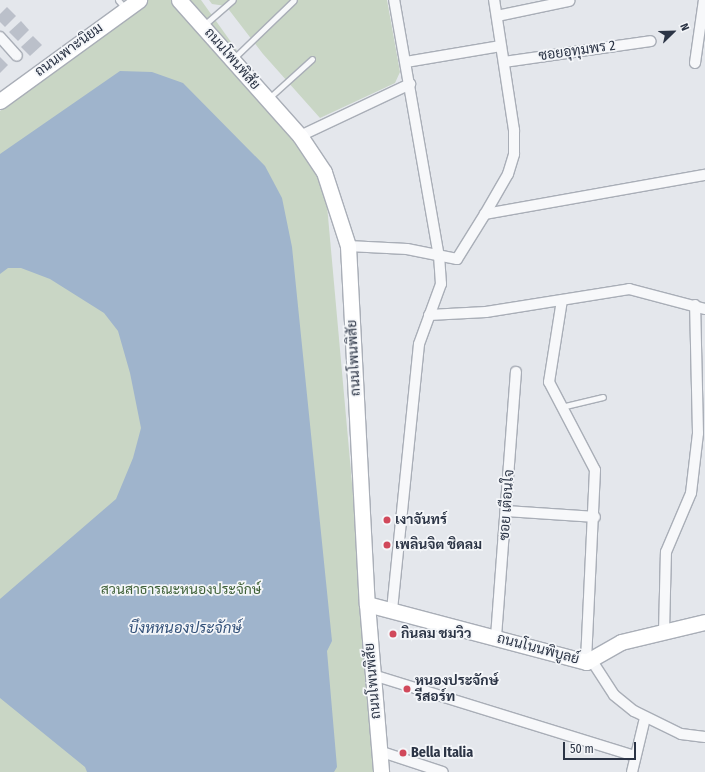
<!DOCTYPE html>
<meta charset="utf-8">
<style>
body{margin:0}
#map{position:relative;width:705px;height:772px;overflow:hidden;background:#e4e7ec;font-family:"Fira Sans Condensed",Sarabun,sans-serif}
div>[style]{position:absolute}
.green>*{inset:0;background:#c9d6c5}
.water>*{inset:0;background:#9fb4cc}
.building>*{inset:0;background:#bbc0ca}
.roads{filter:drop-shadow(1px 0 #a9aeb7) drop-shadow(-1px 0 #a9aeb7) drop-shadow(0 1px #a9aeb7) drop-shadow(0 -1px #a9aeb7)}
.lane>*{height:5px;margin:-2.5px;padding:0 2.5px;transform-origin:2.5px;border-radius:2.5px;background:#f7f8fa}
.street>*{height:10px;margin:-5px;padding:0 5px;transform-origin:5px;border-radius:5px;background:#f7f8fa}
.secondary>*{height:15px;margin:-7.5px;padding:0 7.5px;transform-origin:7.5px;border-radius:7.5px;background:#fff}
.dots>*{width:11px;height:11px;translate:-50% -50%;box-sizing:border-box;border:2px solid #f4f6f9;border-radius:50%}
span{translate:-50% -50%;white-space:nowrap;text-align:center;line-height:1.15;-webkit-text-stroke:3.5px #f4f6f9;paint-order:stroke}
.street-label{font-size:14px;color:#2b3445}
.poi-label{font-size:14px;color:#2b3445;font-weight:700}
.left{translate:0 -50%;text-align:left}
.park-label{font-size:14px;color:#3f6138}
.water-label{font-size:15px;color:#34527a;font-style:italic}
.north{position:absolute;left:653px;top:12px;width:40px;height:40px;-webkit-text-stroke:3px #f4f6f9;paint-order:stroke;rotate:67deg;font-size:11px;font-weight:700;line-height:16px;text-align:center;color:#2b3445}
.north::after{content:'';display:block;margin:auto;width:14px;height:18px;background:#2b3445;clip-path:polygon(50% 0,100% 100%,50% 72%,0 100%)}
.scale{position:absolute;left:563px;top:742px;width:73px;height:18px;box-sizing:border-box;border:2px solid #2b3445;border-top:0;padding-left:5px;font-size:12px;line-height:14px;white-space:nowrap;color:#2b3445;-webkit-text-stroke:3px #f4f6f9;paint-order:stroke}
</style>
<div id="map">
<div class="green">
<i style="clip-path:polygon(134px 0,201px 0,324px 172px,378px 772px,0 772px,0 111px)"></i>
<i style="clip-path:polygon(209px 0,387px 0,400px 72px,395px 83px,320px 118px,263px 54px,226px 6px,212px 4px)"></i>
</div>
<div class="water">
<i style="clip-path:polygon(120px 71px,152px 72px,183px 83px,265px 166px,282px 198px,292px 247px,332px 641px,327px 651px,337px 767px,334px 772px,87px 772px,85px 767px,0 698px,0 599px,116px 499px,133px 458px,141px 428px,130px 373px,118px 331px,104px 313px,50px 279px,21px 268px,8px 268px,0 274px,0 154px)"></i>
</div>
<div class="building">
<i style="clip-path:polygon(7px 7px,16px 16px,5px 27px,0 22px,0 14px)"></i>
<i style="clip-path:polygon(21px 21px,29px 30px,18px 41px,9px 32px)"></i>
<i style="clip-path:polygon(33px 36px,42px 45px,30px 56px,21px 47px)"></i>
<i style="clip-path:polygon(0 57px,8px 65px,0 73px)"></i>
</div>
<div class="roads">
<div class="lane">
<i style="left:118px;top:0;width:11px;rotate:49deg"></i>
<i style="left:204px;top:25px;width:38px;rotate:-41deg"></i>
<i style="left:234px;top:58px;width:83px;rotate:-44deg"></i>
<i style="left:269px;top:98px;width:58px;rotate:-42.2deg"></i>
<i style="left:561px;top:407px;width:43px;rotate:-13.4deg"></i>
</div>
<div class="street">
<i style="left:497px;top:16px;width:74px;rotate:-11.8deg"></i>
<i style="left:0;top:37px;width:25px;rotate:48deg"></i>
<i style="left:406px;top:62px;width:96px;rotate:-9.6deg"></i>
<i style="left:504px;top:62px;width:148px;rotate:-8.1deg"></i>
<i style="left:695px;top:63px;width:64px;rotate:-81.9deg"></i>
<i style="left:300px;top:136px;width:122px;rotate:-25.3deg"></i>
<i style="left:485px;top:214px;width:223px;rotate:-10.1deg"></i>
<i style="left:348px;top:246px;width:59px;rotate:2.9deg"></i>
<i style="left:407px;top:249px;width:51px;rotate:11.3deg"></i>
<i style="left:457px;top:259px;width:53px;rotate:-58.1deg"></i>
<i style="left:485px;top:214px;width:46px;rotate:-60.1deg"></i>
<i style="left:508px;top:174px;width:21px;rotate:-73deg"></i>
<i style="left:514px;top:154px;width:24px;rotate:-90deg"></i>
<i style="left:514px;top:130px;width:132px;rotate:-98.7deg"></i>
<i style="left:562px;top:300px;width:83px;rotate:99deg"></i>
<i style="left:549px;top:382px;width:99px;rotate:62.4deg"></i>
<i style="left:595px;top:470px;width:192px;rotate:92.7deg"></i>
<i style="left:429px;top:315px;width:57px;rotate:-3deg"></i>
<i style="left:486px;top:312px;width:145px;rotate:-9.1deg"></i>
<i style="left:629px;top:289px;width:79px;rotate:14.7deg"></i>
<i style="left:507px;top:511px;width:88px;rotate:3.9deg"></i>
<i style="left:392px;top:610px;width:267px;rotate:-84.2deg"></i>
<i style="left:419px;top:344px;width:64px;rotate:-69.9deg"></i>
<i style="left:441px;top:284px;width:27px;rotate:-94deg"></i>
<i style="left:439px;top:257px;width:261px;rotate:-99.9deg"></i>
<i style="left:664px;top:632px;width:80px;rotate:-88.6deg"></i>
<i style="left:666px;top:552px;width:64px;rotate:-67deg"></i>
<i style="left:691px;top:493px;width:60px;rotate:-83.3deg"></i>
<i style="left:698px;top:433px;width:128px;rotate:-91.3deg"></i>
<i style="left:496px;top:637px;width:266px;rotate:-85.7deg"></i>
<i style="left:592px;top:661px;width:40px;rotate:57.1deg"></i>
<i style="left:614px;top:695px;width:26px;rotate:39deg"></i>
<i style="left:634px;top:711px;width:52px;rotate:26.1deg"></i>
<i style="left:681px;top:734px;width:24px;rotate:7deg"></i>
<i style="left:373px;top:675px;width:274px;rotate:17.2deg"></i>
<i style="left:379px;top:751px;width:67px;rotate:18.2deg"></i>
<i style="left:632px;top:772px;width:56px;rotate:-76.5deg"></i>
</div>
<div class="secondary">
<i style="left:179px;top:0;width:182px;rotate:48.3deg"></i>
<i style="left:300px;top:136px;width:43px;rotate:56.3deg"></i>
<i style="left:324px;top:172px;width:78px;rotate:72deg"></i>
<i style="left:348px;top:246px;width:359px;rotate:87deg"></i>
<i style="left:367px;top:604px;width:169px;rotate:85.2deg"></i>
<i style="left:0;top:101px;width:172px;rotate:-36deg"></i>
<i style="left:367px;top:604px;width:227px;rotate:14.8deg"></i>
<i style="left:586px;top:662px;width:40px;rotate:-29.7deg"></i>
<i style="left:621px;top:642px;width:86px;rotate:-13.4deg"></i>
</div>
</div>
<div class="dots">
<i style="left:387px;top:520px;background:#d1495b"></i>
<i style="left:387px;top:545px;background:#d1495b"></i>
<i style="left:393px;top:634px;background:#d1495b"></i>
<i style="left:407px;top:689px;background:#d1495b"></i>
<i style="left:403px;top:753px;background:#d1495b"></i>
</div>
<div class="street-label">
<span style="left:69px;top:50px;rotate:-36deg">ถนนเพาะนิยม</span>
<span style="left:577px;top:51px;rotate:-8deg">ซอยอุทุมพร 2</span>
<span style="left:232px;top:59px;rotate:49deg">ถนนโพนพิสัย</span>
<span style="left:354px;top:358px;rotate:-93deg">ถนนโพนพิสัย</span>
<span style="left:507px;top:505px;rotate:-86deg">ซอย เตือนใจ</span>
<span style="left:538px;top:649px;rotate:15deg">ถนนโนนพิบูลย์</span>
<span style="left:373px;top:681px;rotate:-95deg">ถนนโพนพิสัย</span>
</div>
<div class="poi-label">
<span class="left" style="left:395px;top:520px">เงาจันทร์</span>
<span class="left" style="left:395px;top:545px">เพลินจิต ชิดลม</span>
<span class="left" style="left:401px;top:634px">กินลม ชมวิว</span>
<span class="left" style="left:415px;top:689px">หนองประจักษ์<br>รีสอร์ท</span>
<span class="left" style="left:411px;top:753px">Bella Italia</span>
</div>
<div class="park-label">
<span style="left:181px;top:590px">สวนสาธารณะหนองประจักษ์</span>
</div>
<div class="water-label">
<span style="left:185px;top:629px">บึงหหนองประจักษ์</span>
</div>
<div class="north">N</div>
<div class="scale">50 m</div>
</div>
